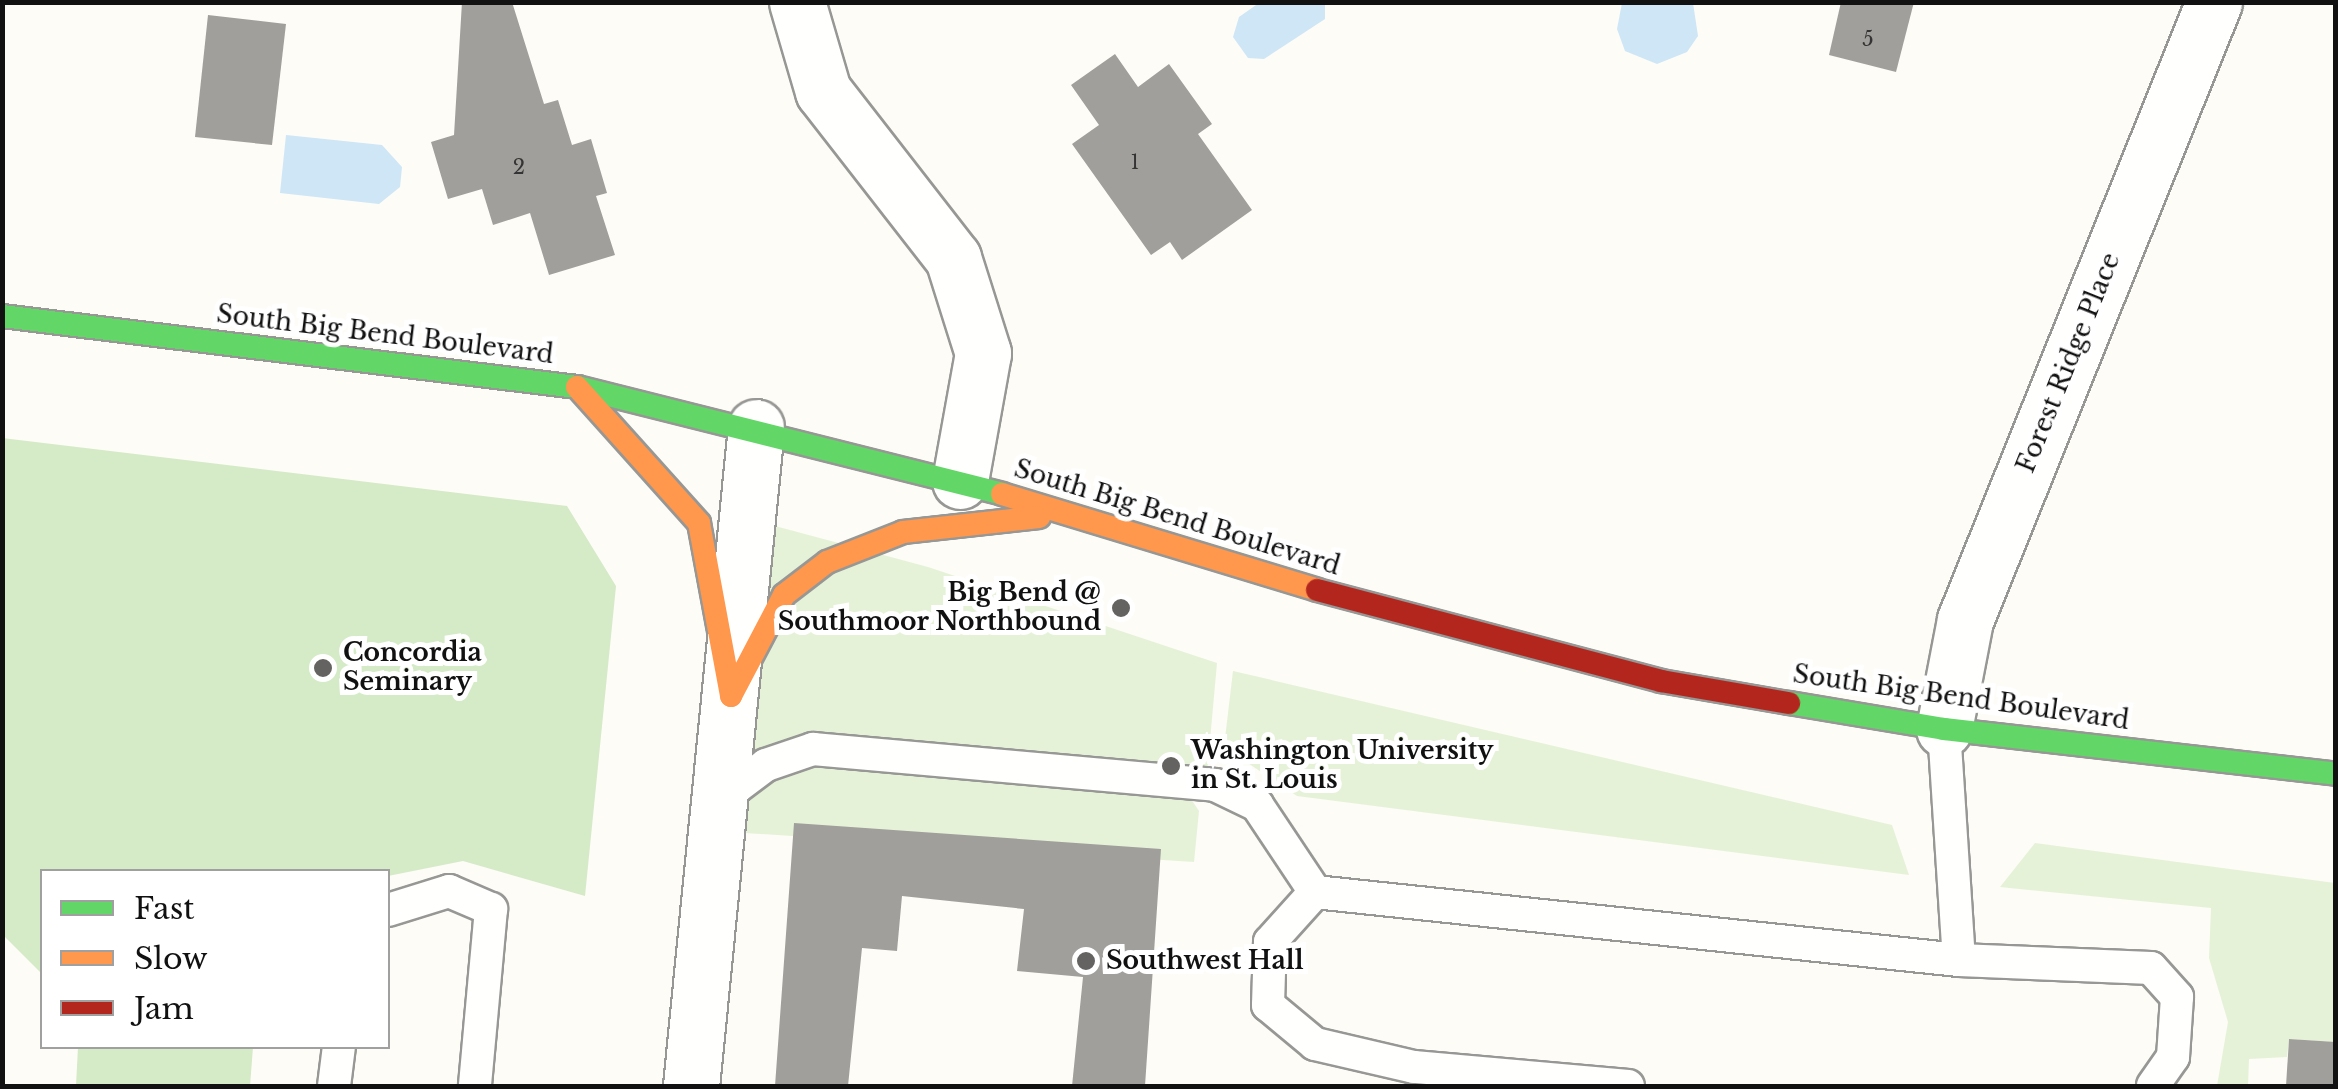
<!DOCTYPE html>
<style>
body{margin:0}
#map{position:relative;width:2338px;height:1089px;overflow:hidden;background:#fdfcf7;font-family:"Libre Baskerville",serif}
div>[style]{position:absolute}
.green>*{inset:0;background:#e5f2d8}
.forest>*{inset:0;background:#d5eac6}
.water>*{inset:0;background:#cee6f6}
.building>*{inset:0;background:#a19f9c}
.roads{filter:drop-shadow(2px 0 #979795) drop-shadow(-2px 0 #979795) drop-shadow(0 2px #979795) drop-shadow(0 -2px #979795)}
.lane>*{height:32px;margin:-16px;padding:0 16px;transform-origin:16px;border-radius:16px;background:#fffffe}
.street>*{height:55px;margin:-27.5px;padding:0 27.5px;transform-origin:27.5px;border-radius:27.5px;background:#fffffe}
.fast>*{height:22px;margin:-11px;padding:0 11px;transform-origin:11px;border-radius:11px;background:#63d668}
.slow>*{height:22px;margin:-11px;padding:0 11px;transform-origin:11px;border-radius:11px;background:#ff974d}
.jam>*{height:22px;margin:-11px;padding:0 11px;transform-origin:11px;border-radius:11px;background:#b3261e}
.dots>*{width:28px;height:28px;translate:-50% -50%;box-sizing:border-box;border:5px solid #fff;border-radius:50%}
span{translate:-50% -50%;white-space:nowrap;text-align:center;line-height:1.15;-webkit-text-stroke:10px #fff;paint-order:stroke}
.number-label{font-size:20px;color:#353434}
.number-label span{-webkit-text-stroke-width:0}
.street-label{font-size:25px;color:#111}
.poi-label{font-size:25px;color:#111;font-weight:700}
.right{translate:-100% -50%;text-align:right}
.left{translate:0 -50%;text-align:left}
.frame{position:absolute;inset:0;border:5px solid #111;pointer-events:none}
.legend{position:absolute;left:40px;top:869px;width:350px;height:180px;box-sizing:border-box;background:#fff;border:2px solid #a0a0a0;margin:0;padding:12px 18px;list-style:none;font-size:30px;color:#111}
.legend li{display:flex;align-items:center;gap:20px;height:50px}
.legend b{width:50px;border:2px solid #a0a0a0}
</style>
<div id="map">
<div class="green">
<i style="clip-path:polygon(775px 526px,928px 567px,1217px 663px,1207px 774px,1191px 799px,1199px 811px,1194px 862px,745px 833px)"></i>
<i style="clip-path:polygon(1233px 671px,1892px 825px,1909px 875px,1297px 796px,1224px 747px)"></i>
<i style="clip-path:polygon(2035px 843px,2335px 883px,2335px 1042px,2289px 1039px,2287px 1057px,2249px 1059px,2248px 1086px,2217px 1086px,2228px 1022px,2209px 958px,2211px 908px,2000px 887px)"></i>
</div>
<div class="forest">
<i style="clip-path:polygon(2px 438px,567px 506px,616px 586px,585px 896px,463px 861px,388px 876px,42px 872px,42px 974px,3px 935px)"></i>
<i style="clip-path:polygon(78px 1047px,253px 1047px,250px 1086px,76px 1086px)"></i>
</div>
<div class="water">
<i style="clip-path:polygon(1259px 3px,1325px 3px,1325px 19px,1264px 59px,1248px 58px,1233px 37px,1239px 17px)"></i>
<i style="clip-path:polygon(1622px 3px,1693px 3px,1698px 36px,1687px 52px,1657px 64px,1625px 51px,1617px 29px)"></i>
<i style="clip-path:polygon(286px 135px,382px 145px,402px 167px,400px 187px,379px 204px,280px 193px)"></i>
</div>
<div class="building">
<i style="clip-path:polygon(462px 2px,512px 2px,544px 104px,558px 100px,572px 145px,591px 139px,607px 193px,596px 196px,615px 255px,549px 275px,530px 213px,493px 225px,482px 189px,448px 199px,431px 142px,454px 135px)"></i>
<i style="clip-path:polygon(1841px 2px,1914px 2px,1896px 72px,1829px 55px)"></i>
<i style="clip-path:polygon(208px 15px,286px 24px,272px 145px,195px 137px)"></i>
<i style="clip-path:polygon(1115px 54px,1138px 87px,1169px 64px,1212px 124px,1198px 134px,1252px 210px,1182px 260px,1170px 242px,1151px 255px,1072px 144px,1099px 125px,1071px 85px)"></i>
<i style="clip-path:polygon(794px 823px,1161px 849px,1145px 1086px,1072px 1086px,1083px 977px,1017px 971px,1024px 909px,902px 896px,897px 951px,862px 948px,848px 1086px,775px 1086px)"></i>
<i style="clip-path:polygon(2289px 1039px,2336px 1042px,2336px 1086px,2286px 1086px)"></i>
</div>
<div class="roads">
<div class="lane">
<i style="left:1944px;top:729px;width:231px;rotate:86.3deg"></i>
<i style="left:722px;top:798px;width:55px;rotate:-36.9deg"></i>
<i style="left:766px;top:765px;width:50px;rotate:-18.8deg"></i>
<i style="left:813px;top:749px;width:404px;rotate:5.1deg"></i>
<i style="left:1215px;top:785px;width:47px;rotate:25.5deg"></i>
<i style="left:1257px;top:805px;width:105px;rotate:56.3deg"></i>
<i style="left:388px;top:910px;width:64px;rotate:-17.3deg"></i>
<i style="left:449px;top:891px;width:46px;rotate:23.2deg"></i>
<i style="left:491px;top:909px;width:178px;rotate:95.2deg"></i>
<i style="left:334px;top:1086px;width:40px;rotate:-82.9deg"></i>
<i style="left:1628px;top:1086px;width:215px;rotate:-174.9deg"></i>
<i style="left:1414px;top:1067px;width:102px;rotate:-166.9deg"></i>
<i style="left:1315px;top:1044px;width:61px;rotate:-140.3deg"></i>
<i style="left:1268px;top:1005px;width:63px;rotate:-88.2deg"></i>
<i style="left:1270px;top:942px;width:67px;rotate:-48deg"></i>
<i style="left:1315px;top:892px;width:648px;rotate:6.03deg"></i>
<i style="left:1959px;top:960px;width:192px;rotate:2.4deg"></i>
<i style="left:2151px;top:968px;width:39px;rotate:48deg"></i>
<i style="left:2177px;top:997px;width:60px;rotate:93.8deg"></i>
<i style="left:2173px;top:1057px;width:35px;rotate:125deg"></i>
</div>
<div class="street">
<i style="left:797px;top:2px;width:93px;rotate:73.7deg"></i>
<i style="left:823px;top:91px;width:212px;rotate:52.1deg"></i>
<i style="left:953px;top:258px;width:100px;rotate:72.5deg"></i>
<i style="left:983px;top:353px;width:130px;rotate:100.2deg"></i>
<i style="left:1944px;top:729px;width:111px;rotate:-79.1deg"></i>
<i style="left:1965px;top:620px;width:666px;rotate:-68.05deg"></i>
<i style="left:691px;top:1086px;width:662px;rotate:-84.37deg"></i>
</div>
<div class="fast">
<i style="left:2px;top:316px;width:579px;rotate:7.04deg"></i>
<i style="left:577px;top:387px;width:438px;rotate:14.1deg"></i>
<i style="left:1789px;top:703px;width:157px;rotate:9.5deg"></i>
<i style="left:1944px;top:729px;width:395px;rotate:6.5deg"></i>
</div>
<div class="slow">
<i style="left:577px;top:387px;width:183px;rotate:48.1deg"></i>
<i style="left:699px;top:523px;width:176px;rotate:79.5deg"></i>
<i style="left:1002px;top:494px;width:329px;rotate:16.9deg"></i>
<i style="left:731px;top:696px;width:114px;rotate:-62.3deg"></i>
<i style="left:784px;top:595px;width:54px;rotate:-37.5deg"></i>
<i style="left:827px;top:562px;width:82px;rotate:-21.5deg"></i>
<i style="left:903px;top:532px;width:137px;rotate:-6.3deg"></i>
</div>
<div class="jam">
<i style="left:1317px;top:590px;width:356px;rotate:14.8deg"></i>
<i style="left:1661px;top:681px;width:130px;rotate:9.8deg"></i>
</div>
</div>
<div class="dots">
<i style="left:1121px;top:608px;background:#646362"></i>
<i style="left:323px;top:668px;background:#646362"></i>
<i style="left:1171px;top:766px;background:#646362"></i>
<i style="left:1086px;top:961px;background:#646362"></i>
</div>
<div class="number-label">
<span style="left:1868px;top:39px">5</span>
<span style="left:1135px;top:162px">1</span>
<span style="left:519px;top:167px">2</span>
</div>
<div class="street-label">
<span style="left:385px;top:335px;rotate:7deg">South Big Bend Boulevard</span>
<span style="left:2069px;top:363px;rotate:-68deg">Forest Ridge Place</span>
<span style="left:1177px;top:518px;rotate:17deg">South Big Bend Boulevard</span>
<span style="left:1961px;top:698px;rotate:8deg">South Big Bend Boulevard</span>
</div>
<div class="poi-label">
<span class="right" style="left:1101px;top:608px">Big Bend @<br>Southmoor Northbound</span>
<span class="left" style="left:343px;top:668px">Concordia<br>Seminary</span>
<span class="left" style="left:1191px;top:766px">Washington University<br>in St. Louis</span>
<span class="left" style="left:1106px;top:961px">Southwest Hall</span>
</div>
<div class="frame"></div>
<ul class="legend">
<li><b style="height:12px;background:#63d668"></b>Fast</li>
<li><b style="height:12px;background:#ff974d"></b>Slow</li>
<li><b style="height:12px;background:#b3261e"></b>Jam</li>
</ul>
</div>
